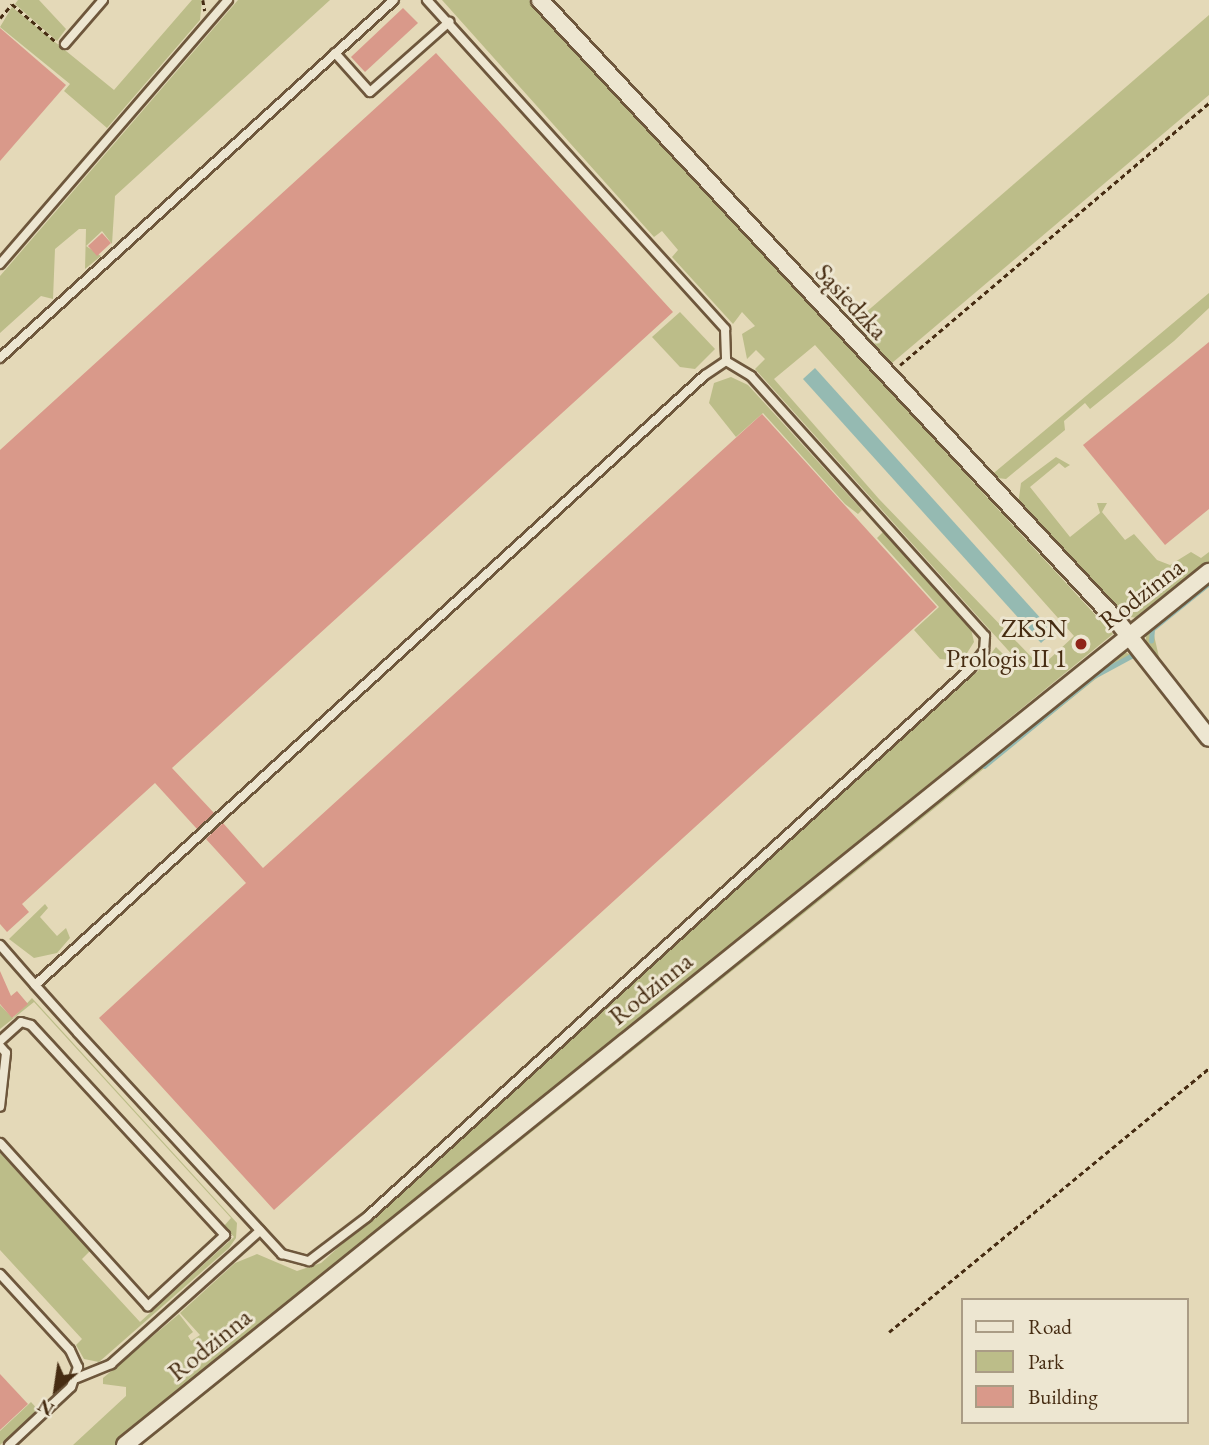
<!DOCTYPE html>
<meta charset="utf-8">
<style>
body{margin:0}
#map{position:relative;width:1209px;height:1445px;overflow:hidden;background:#e4d9b8;font-family:"EB Garamond",serif}
div>[style]{position:absolute}
.green>*{inset:0;background:#bcbd89}
.water>*{inset:0;background:#95bab2}
.stream>*{height:4.5px;margin:-2.25px;padding:0 2.25px;transform-origin:2.25px;border-radius:2.25px;background:#95bab2}
.building>*{inset:0;background:#d9998a}
.path>*{height:2.5px;margin-top:-1.25px;transform-origin:0;background:repeating-linear-gradient(90deg,#462c12 0 5px,transparent 0 8.5px)}
.roads{filter:drop-shadow(2px 0 #6e573c) drop-shadow(-2px 0 #6e573c) drop-shadow(0 2px #6e573c) drop-shadow(0 -2px #6e573c)}
.service>*{height:8px;margin:-4px;padding:0 4px;transform-origin:4px;border-radius:4px;background:#ede6d1}
.minor>*{height:16px;margin:-8px;padding:0 8px;transform-origin:8px;border-radius:8px;background:#ede6d1}
.dots>*{width:19px;height:19px;translate:-50% -50%;box-sizing:border-box;border:4px solid #ede6d1;border-radius:50%}
span{translate:-50% -50%;white-space:nowrap;text-align:center;line-height:1.15;-webkit-text-stroke:6px #ede6d1;paint-order:stroke}
.street-label{font-size:26px;color:#462c12}
.poi-label{font-size:26px;color:#462c12}
.right{translate:-100% -50%;text-align:right}
.legend{position:absolute;left:961px;top:1298px;width:228px;height:126px;box-sizing:border-box;background:#ede6d1;border:2px solid #aa9c85;margin:0;padding:9px 12px;list-style:none;font-size:21px;color:#462c12}
.legend li{display:flex;align-items:center;gap:14px;height:35px}
.legend b{width:35px;border:2px solid #aa9c85}
.north{position:absolute;left:21px;top:1354px;width:70px;height:70px;-webkit-text-stroke:5px #ede6d1;paint-order:stroke;rotate:209deg;font-size:19px;font-weight:700;line-height:28px;text-align:center;color:#462c12}
.north::after{content:'';display:block;margin:auto;width:24px;height:32px;background:#462c12;clip-path:polygon(50% 0,100% 100%,50% 72%,0 100%)}
</style>
<div id="map">
<div class="green">
<i style="clip-path:polygon(18px 0,39px 0,66px 29px,57px 41px,15px 4px)"></i>
<i style="clip-path:polygon(192px 0,202px 0,200px 20px,107px 128px,64px 91px,70px 84px,0 27px,12px 7px,114px 90px)"></i>
<i style="clip-path:polygon(238px 0,330px 0,115px 196px,112px 244px,102px 231px,86px 246px,101px 256px,85px 269px,86px 229px,79px 229px,55px 249px,53px 299px,41px 296px,0 333px,0 276px)"></i>
<i style="clip-path:polygon(evenodd,442px 0,529px 0,1113px 634px,117px 1445px,73px 1445px,126px 1396px,126px 1387px,103px 1384px,103px 1378px,179px 1314px,193px 1332px,188px 1336px,191px 1341px,200px 1335px,180px 1313px,235px 1263px,257px 1254px,297px 1271px,321px 1263px,978px 671px,996px 647px,1012px 663px,1016px 659px,755px 369px,765px 359px,756px 350px,747px 359px,742px 334px,755px 326px,742px 312px,733px 324px,672px 257px,678px 250px,662px 231px,654px 237px,442px 0,815px 345px,1074px 636px,1041px 667px,879px 499px,774px 379px,815px 345px)"></i>
<i style="clip-path:polygon(1209px 15px,1209px 95px,892px 363px,883px 363px,849px 327px)"></i>
<i style="clip-path:polygon(1209px 293px,1209px 308px,1174px 341px,1090px 409px,1085px 403px,1064px 421px,1065px 430px,1006px 479px,989px 477px)"></i>
<i style="clip-path:polygon(680px 312px,715px 349px,695px 369px,680px 367px,652px 337px)"></i>
<i style="clip-path:polygon(731px 377px,748px 385px,862px 510px,858px 514px,845px 504px,763px 413px,736px 437px,709px 403px,714px 383px)"></i>
<i style="clip-path:polygon(1056px 457px,1070px 465px,1065px 468px,1059px 463px,1030px 487px,1070px 537px,1100px 513px,1097px 503px,1107px 503px,1102px 512px,1125px 540px,1134px 534px,1157px 560px,1170px 565px,1191px 552px,1201px 558px,1209px 552px,1209px 563px,1138px 618px,1122px 616px,1018px 505px,1021px 483px)"></i>
<i style="clip-path:polygon(883px 532px,971px 629px,974px 642px,962px 661px,940px 659px,914px 630px,939px 607px,877px 538px)"></i>
<i style="clip-path:polygon(1209px 578px,1209px 587px,1153px 631px,1159px 657px,1154px 655px,1146px 643px,1146px 630px)"></i>
<i style="clip-path:polygon(1123px 651px,1137px 658px,1118px 661px,142px 1445px,134px 1445px)"></i>
<i style="clip-path:polygon(45px 904px,48px 908px,40px 917px,57px 936px,66px 928px,70px 938px,57px 953px,34px 958px,9px 939px)"></i>
<i style="clip-path:polygon(32px 998px,237px 1223px,236px 1238px,229px 1248px,99px 1362px,84px 1359px,76px 1345px,82px 1339px,0 1250px,0 1153px,90px 1251px,82px 1259px,140px 1322px,234px 1237px,224px 1226px,231px 1218px,34px 1002px,0 1029px,0 1005px,13px 1018px)"></i>
<i style="clip-path:polygon(31px 1402px,39px 1411px,0 1445px,0 1431px)"></i>
</div>
<div class="water">
<i style="clip-path:polygon(815px 368px,1053px 632px,1041px 643px,803px 379px)"></i>
</div>
<div class="stream">
<i style="left:1151px;top:641px;width:12px;rotate:-85deg"></i>
<i style="left:1152px;top:629px;width:73px;rotate:-38.9deg"></i>
<i style="left:984px;top:766px;width:142px;rotate:-39.3deg"></i>
<i style="left:1094px;top:676px;width:42px;rotate:-28.4deg"></i>
</div>
<div class="building">
<i style="clip-path:polygon(403px 8px,418px 23px,365px 72px,351px 57px)"></i>
<i style="clip-path:polygon(0 28px,66px 85px,0 161px)"></i>
<i style="clip-path:polygon(436px 53px,673px 312px,172px 768px,214px 813px,197px 829px,155px 783px,22px 904px,29px 912px,7px 932px,0 924px,0 450px)"></i>
<i style="clip-path:polygon(102px 233px,111px 243px,97px 256px,88px 246px)"></i>
<i style="clip-path:polygon(1209px 342px,1209px 509px,1165px 545px,1083px 445px)"></i>
<i style="clip-path:polygon(762px 414px,937px 607px,274px 1210px,99px 1018px,246px 883px,206px 839px,223px 823px,263px 868px)"></i>
<i style="clip-path:polygon(0 971px,11px 996px,17px 991px,28px 1004px,12px 1018px,0 1004px)"></i>
<i style="clip-path:polygon(0 1374px,28px 1404px,0 1430px)"></i>
</div>
<div class="path">
<i style="left:203px;top:0;width:11px;rotate:80deg"></i>
<i style="left:0;top:18px;width:18px;rotate:-49deg"></i>
<i style="left:12px;top:4px;width:57px;rotate:40.7deg"></i>
<i style="left:900px;top:365px;width:405px;rotate:-40.3deg"></i>
<i style="left:889px;top:1332px;width:415px;rotate:-39.5deg"></i>
</div>
<div class="roads">
<div class="service">
<i style="left:427px;top:0;width:444px;rotate:47.8deg"></i>
<i style="left:725px;top:329px;width:32px;rotate:88deg"></i>
<i style="left:65px;top:44px;width:58px;rotate:-49.2deg"></i>
<i style="left:335px;top:53px;width:52px;rotate:48.1deg"></i>
<i style="left:370px;top:92px;width:106px;rotate:-41.5deg"></i>
<i style="left:0;top:264px;width:349px;rotate:-49.2deg"></i>
<i style="left:0;top:358px;width:532px;rotate:-42.26deg"></i>
<i style="left:0;top:945px;width:53px;rotate:48.8deg"></i>
<i style="left:35px;top:985px;width:64px;rotate:48.1deg"></i>
<i style="left:78px;top:1033px;width:301px;rotate:47.3deg"></i>
<i style="left:282px;top:1254px;width:28px;rotate:15deg"></i>
<i style="left:309px;top:1261px;width:73px;rotate:-37.2deg"></i>
<i style="left:367px;top:1217px;width:815px;rotate:-42.26deg"></i>
<i style="left:970px;top:669px;width:23px;rotate:-52deg"></i>
<i style="left:984px;top:651px;width:15px;rotate:-86deg"></i>
<i style="left:985px;top:636px;width:350px;rotate:-132deg"></i>
<i style="left:751px;top:376px;width:29px;rotate:-149deg"></i>
<i style="left:726px;top:361px;width:25px;rotate:146deg"></i>
<i style="left:705px;top:375px;width:906px;rotate:137.68deg"></i>
<i style="left:0;top:1041px;width:28px;rotate:-42deg"></i>
<i style="left:21px;top:1022px;width:10px;rotate:17deg"></i>
<i style="left:31px;top:1025px;width:286px;rotate:47.3deg"></i>
<i style="left:225px;top:1235px;width:105px;rotate:137.3deg"></i>
<i style="left:148px;top:1306px;width:220px;rotate:-132.2deg"></i>
<i style="left:0;top:1046px;width:9px;rotate:49deg"></i>
<i style="left:6px;top:1053px;width:54px;rotate:96.3deg"></i>
<i style="left:0;top:1274px;width:103px;rotate:47.4deg"></i>
<i style="left:70px;top:1350px;width:19px;rotate:65deg"></i>
<i style="left:78px;top:1367px;width:21px;rotate:109deg"></i>
<i style="left:71px;top:1387px;width:85px;rotate:136.9deg"></i>
<i style="left:77px;top:1378px;width:37px;rotate:-22deg"></i>
<i style="left:111px;top:1364px;width:200px;rotate:-41.8deg"></i>
</div>
<div class="minor">
<i style="left:540px;top:0;width:849px;rotate:47.1deg"></i>
<i style="left:1118px;top:622px;width:147px;rotate:51.9deg"></i>
<i style="left:125px;top:1445px;width:1392px;rotate:-38.85deg"></i>
</div>
</div>
<div class="dots">
<i style="left:1081px;top:644px;background:#8f2418"></i>
</div>
<div class="street-label">
<span style="left:851px;top:302px;rotate:47deg">Sąsiedzka</span>
<span style="left:1142px;top:594px;rotate:-38deg">Rodzinna</span>
<span style="left:651px;top:989px;rotate:-39deg">Rodzinna</span>
<span style="left:210px;top:1345px;rotate:-39deg">Rodzinna</span>
</div>
<div class="poi-label">
<span class="right" style="left:1067px;top:644px">ZKSN<br>Prologis II 1</span>
</div>
<ul class="legend">
<li><b style="height:9px;background:#ede6d1"></b>Road</li>
<li><b style="height:19px;background:#bcbd89"></b>Park</li>
<li><b style="height:19px;background:#d9998a"></b>Building</li>
</ul>
<div class="north">N</div>
</div>
